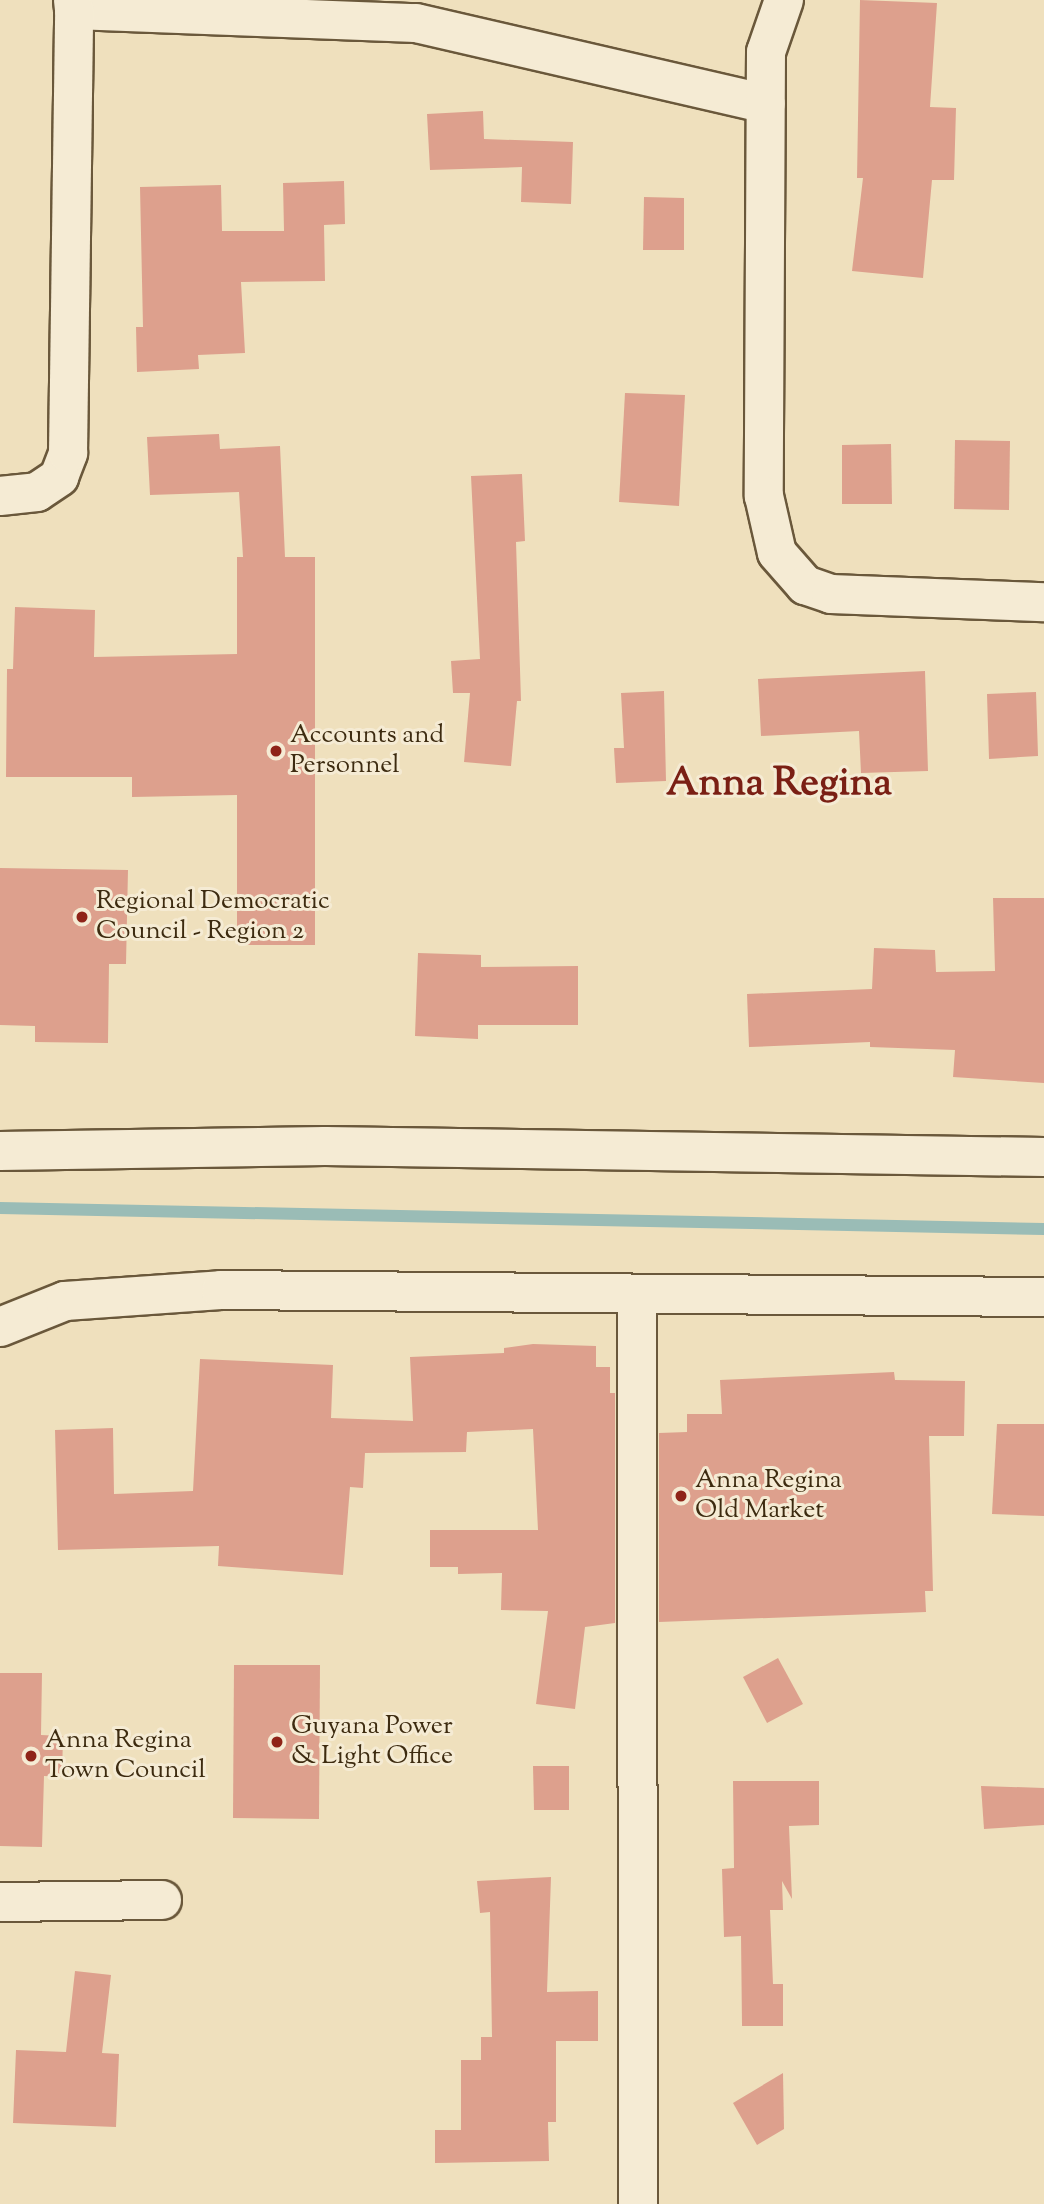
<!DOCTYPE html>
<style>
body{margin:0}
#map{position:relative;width:1044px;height:2204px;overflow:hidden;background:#efe0bd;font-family:"Sorts Mill Goudy",serif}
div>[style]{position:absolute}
.stream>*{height:12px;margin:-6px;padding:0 6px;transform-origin:6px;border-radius:6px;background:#9abcb6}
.building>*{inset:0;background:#dda08d}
.roads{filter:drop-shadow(2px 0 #6a583b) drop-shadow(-2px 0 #6a583b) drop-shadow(0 2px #6a583b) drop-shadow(0 -2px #6a583b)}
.minor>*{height:38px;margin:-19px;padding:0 19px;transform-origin:19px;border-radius:19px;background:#f5ebd4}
.dots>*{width:19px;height:19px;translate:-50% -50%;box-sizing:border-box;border:4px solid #f5ebd4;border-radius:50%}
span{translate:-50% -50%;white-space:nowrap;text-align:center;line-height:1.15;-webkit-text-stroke:6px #f5ebd4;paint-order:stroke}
.poi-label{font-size:26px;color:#3d2b10}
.left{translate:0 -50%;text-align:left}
.town-label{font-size:40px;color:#7a1f14;font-weight:700}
</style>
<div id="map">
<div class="stream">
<i style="left:0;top:1208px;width:1044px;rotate:1.15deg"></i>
</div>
<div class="building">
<i style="clip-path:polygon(860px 0,937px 3px,930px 107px,956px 108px,954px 180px,932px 180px,923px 278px,852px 271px,863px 178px,857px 178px)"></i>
<i style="clip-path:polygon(483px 111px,484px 139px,573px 142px,571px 204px,521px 202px,522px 167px,430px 170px,427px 114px)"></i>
<i style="clip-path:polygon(344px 181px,345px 224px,324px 225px,325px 281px,241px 282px,245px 353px,198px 355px,199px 369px,137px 372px,136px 327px,143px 327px,140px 187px,221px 185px,222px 231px,284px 231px,283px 183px)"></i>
<i style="clip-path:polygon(644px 197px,684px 198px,684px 250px,643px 250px)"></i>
<i style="clip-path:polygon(625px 393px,685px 395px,679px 506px,619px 502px)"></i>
<i style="clip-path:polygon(219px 434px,220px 449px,280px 446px,285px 557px,315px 557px,315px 945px,237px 945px,237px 795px,132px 797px,132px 777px,6px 777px,7px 669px,13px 669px,15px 607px,95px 610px,94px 657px,237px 654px,237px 557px,243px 557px,239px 492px,150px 495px,147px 437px)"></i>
<i style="clip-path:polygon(955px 440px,1010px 441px,1009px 510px,954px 509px)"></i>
<i style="clip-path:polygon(891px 444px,892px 504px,842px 504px,842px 445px)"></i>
<i style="clip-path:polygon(522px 474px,525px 541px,516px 542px,521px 701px,517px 701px,511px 766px,464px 762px,470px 693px,453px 693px,451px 661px,480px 659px,471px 476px)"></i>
<i style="clip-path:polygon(925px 671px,928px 771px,861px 773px,859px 731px,761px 736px,758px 679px)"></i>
<i style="clip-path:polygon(664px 691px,666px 781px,616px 783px,614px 748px,624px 748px,621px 693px)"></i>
<i style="clip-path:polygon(1036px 692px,1038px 756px,989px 759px,987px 694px)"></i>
<i style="clip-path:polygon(0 868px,128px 870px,126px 964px,109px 964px,108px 1043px,35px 1042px,35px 1026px,0 1025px)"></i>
<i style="clip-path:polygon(993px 898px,1044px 898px,1044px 1083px,953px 1077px,955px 1050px,870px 1047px,870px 1042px,749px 1047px,747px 994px,872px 989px,874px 948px,935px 950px,936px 972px,995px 971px)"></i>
<i style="clip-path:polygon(418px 953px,481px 955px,481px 967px,578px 966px,578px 1025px,478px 1025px,478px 1039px,415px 1036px)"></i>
<i style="clip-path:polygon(533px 1344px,596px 1346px,596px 1367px,610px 1367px,610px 1393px,615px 1393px,615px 1623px,585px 1627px,575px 1709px,536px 1704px,548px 1611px,501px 1610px,502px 1573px,458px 1574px,458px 1567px,430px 1567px,430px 1530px,538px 1530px,533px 1429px,467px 1432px,466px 1452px,365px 1453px,363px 1488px,350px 1487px,343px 1575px,218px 1566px,219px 1546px,58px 1550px,55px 1430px,113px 1428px,114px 1494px,193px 1491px,200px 1359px,333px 1365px,331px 1418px,413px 1421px,410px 1357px,504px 1353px,504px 1348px)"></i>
<i style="clip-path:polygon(894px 1372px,895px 1380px,965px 1381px,964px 1436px,929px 1436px,933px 1591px,925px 1591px,926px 1612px,659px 1622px,659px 1433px,687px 1432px,687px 1414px,722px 1414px,720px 1380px)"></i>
<i style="clip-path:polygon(997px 1424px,1044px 1424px,1044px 1516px,992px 1514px)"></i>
<i style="clip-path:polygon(778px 1658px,803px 1704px,767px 1723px,743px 1677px)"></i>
<i style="clip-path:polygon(234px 1665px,320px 1665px,319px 1819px,233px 1818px)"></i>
<i style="clip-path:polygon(0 1673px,42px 1673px,41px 1735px,63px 1736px,62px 1777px,44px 1776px,42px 1847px,0 1846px)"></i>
<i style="clip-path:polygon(533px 1766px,569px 1766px,569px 1810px,534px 1810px)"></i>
<i style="clip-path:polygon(733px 1781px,819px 1781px,819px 1825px,789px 1826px,792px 1899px,782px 1881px,783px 1910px,770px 1910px,773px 1984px,783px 1984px,783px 2026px,742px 2026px,741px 1936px,724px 1937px,722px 1869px,734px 1868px)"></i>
<i style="clip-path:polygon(981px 1786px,1044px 1788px,1044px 1825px,984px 1829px)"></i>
<i style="clip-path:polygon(551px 1877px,547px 1992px,598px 1991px,598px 2041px,556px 2041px,556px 2122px,548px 2122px,549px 2161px,435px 2163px,435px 2130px,461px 2130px,461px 2060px,481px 2060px,481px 2037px,492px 2037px,490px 1912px,480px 1913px,477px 1881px)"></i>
<i style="clip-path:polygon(75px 1971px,111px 1975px,102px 2053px,119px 2054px,116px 2127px,13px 2123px,16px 2050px,66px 2052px)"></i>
<i style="clip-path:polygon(783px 2073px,784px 2129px,757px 2145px,733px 2103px)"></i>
</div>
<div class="roads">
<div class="minor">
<i style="left:73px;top:0;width:10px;rotate:84deg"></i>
<i style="left:74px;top:10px;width:342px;rotate:2.2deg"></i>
<i style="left:416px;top:23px;width:359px;rotate:13deg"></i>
<i style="left:784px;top:0;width:55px;rotate:109.1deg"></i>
<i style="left:766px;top:52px;width:444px;rotate:90.3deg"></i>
<i style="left:764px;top:496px;width:58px;rotate:77.2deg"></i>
<i style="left:777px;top:553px;width:43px;rotate:48.8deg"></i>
<i style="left:805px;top:585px;width:28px;rotate:19deg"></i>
<i style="left:831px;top:594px;width:213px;rotate:2.2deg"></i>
<i style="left:0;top:496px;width:37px;rotate:-6deg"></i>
<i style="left:37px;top:492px;width:27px;rotate:-34deg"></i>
<i style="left:59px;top:477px;width:26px;rotate:-69deg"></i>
<i style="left:68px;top:453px;width:443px;rotate:-89.2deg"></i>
<i style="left:0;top:1151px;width:325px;rotate:-0.9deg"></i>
<i style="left:325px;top:1146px;width:719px;rotate:0.88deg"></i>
<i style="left:637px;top:1294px;width:910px;rotate:89.94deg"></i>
<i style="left:0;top:1327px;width:70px;rotate:-21.8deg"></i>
<i style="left:65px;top:1301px;width:156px;rotate:-4deg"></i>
<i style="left:221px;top:1290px;width:823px;rotate:0.49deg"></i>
<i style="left:0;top:1902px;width:162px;rotate:-0.7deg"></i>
</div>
</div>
<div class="dots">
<i style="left:276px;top:751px;background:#8f2418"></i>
<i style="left:82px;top:917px;background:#8f2418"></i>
<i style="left:681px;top:1496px;background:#8f2418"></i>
<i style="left:277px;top:1742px;background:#8f2418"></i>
<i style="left:31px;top:1756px;background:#8f2418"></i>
</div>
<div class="poi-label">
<span class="left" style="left:290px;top:751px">Accounts and<br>Personnel</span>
<span class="left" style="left:96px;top:917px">Regional Democratic<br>Council - Region 2</span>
<span class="left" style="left:695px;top:1496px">Anna Regina<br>Old Market</span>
<span class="left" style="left:291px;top:1742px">Guyana Power<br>&amp; Light Office</span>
<span class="left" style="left:45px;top:1756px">Anna Regina<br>Town Council</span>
</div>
<div class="town-label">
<span style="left:779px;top:785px">Anna Regina</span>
</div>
</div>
